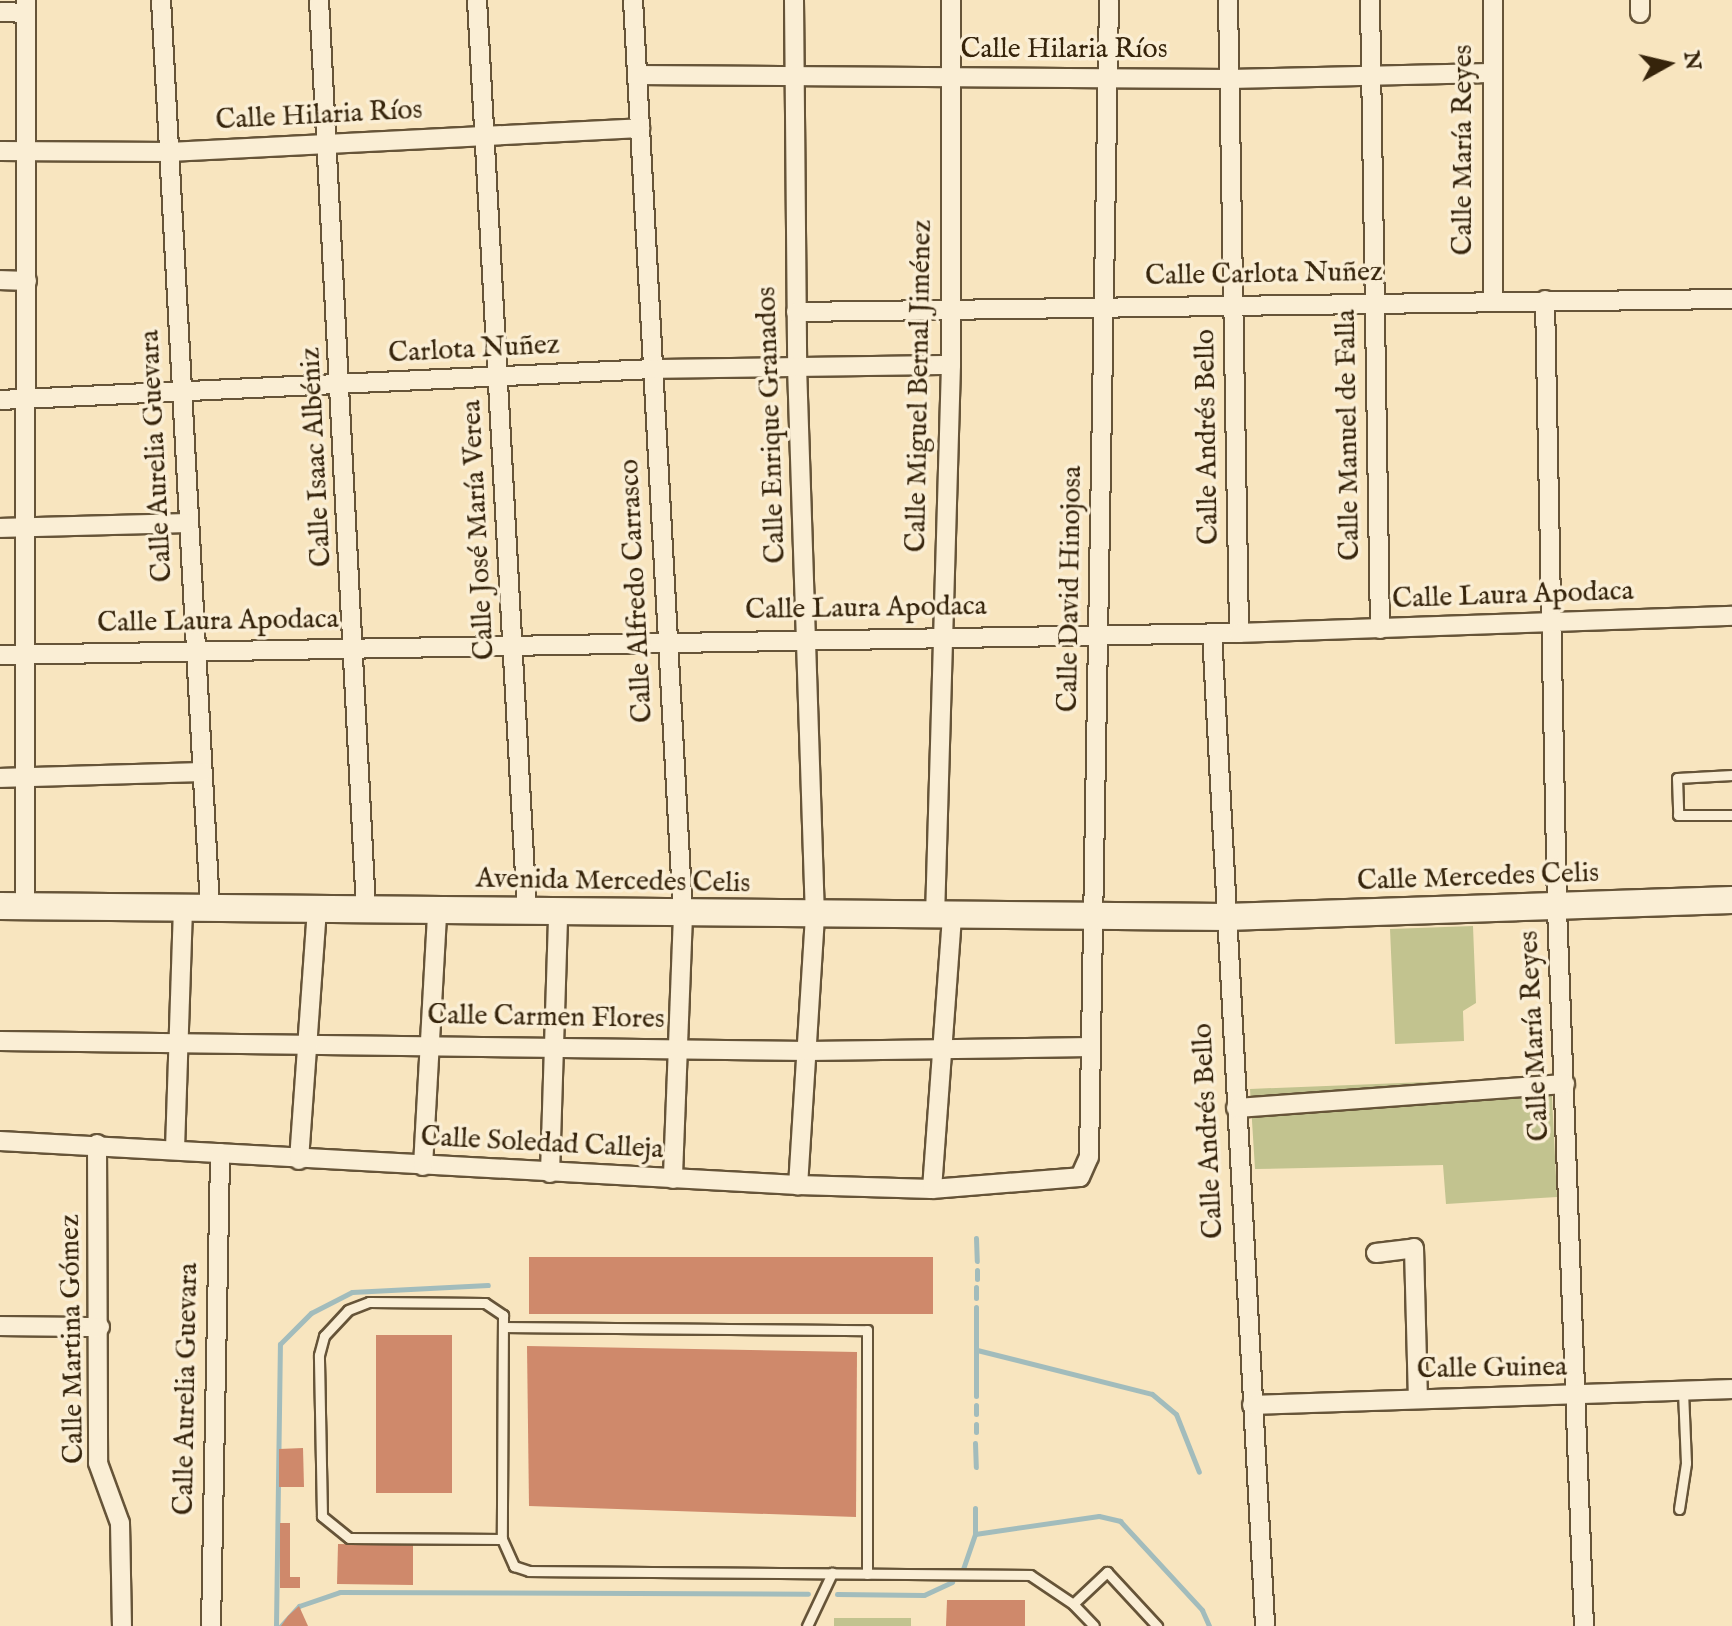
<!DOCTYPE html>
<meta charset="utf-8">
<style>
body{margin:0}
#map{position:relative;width:1732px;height:1626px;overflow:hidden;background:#f8e5bf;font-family:"IM FELL English",serif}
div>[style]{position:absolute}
.green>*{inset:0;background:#c2c38f}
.stream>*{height:5px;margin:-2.5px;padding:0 2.5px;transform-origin:2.5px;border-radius:2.5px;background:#a2bcbc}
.building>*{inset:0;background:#cf896b}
.roads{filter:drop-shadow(2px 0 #665438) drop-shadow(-2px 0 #665438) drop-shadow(0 2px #665438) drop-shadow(0 -2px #665438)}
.lane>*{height:9px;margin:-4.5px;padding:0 4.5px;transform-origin:4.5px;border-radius:4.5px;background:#faeed5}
.street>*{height:18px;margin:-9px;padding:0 9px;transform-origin:9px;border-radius:9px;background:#faeed5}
.secondary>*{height:26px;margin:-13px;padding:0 13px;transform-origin:13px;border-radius:13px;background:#faeed5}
span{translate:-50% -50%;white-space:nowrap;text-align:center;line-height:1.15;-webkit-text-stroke:7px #faeed5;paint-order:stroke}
.street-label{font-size:28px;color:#36240b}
.north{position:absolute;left:1628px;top:24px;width:80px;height:80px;-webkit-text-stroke:6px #faeed5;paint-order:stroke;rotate:82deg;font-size:22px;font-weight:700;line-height:32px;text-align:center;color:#36240b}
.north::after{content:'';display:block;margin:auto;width:28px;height:36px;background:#36240b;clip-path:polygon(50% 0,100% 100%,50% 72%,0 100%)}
</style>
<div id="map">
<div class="green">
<i style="clip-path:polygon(1473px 926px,1476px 1003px,1463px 1011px,1464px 1041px,1395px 1044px,1390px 929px)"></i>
<i style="clip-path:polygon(1551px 1077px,1557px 1197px,1446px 1204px,1443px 1165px,1255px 1169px,1250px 1089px)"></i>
<i style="clip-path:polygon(834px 1618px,911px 1618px,911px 1626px,834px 1626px)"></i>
</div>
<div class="stream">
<i style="left:976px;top:1238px;width:23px;rotate:88deg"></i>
<i style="left:977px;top:1270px;width:9px;rotate:90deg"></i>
<i style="left:976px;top:1287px;width:11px;rotate:90deg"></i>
<i style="left:977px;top:1350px;width:180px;rotate:14.1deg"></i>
<i style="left:1152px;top:1394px;width:31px;rotate:40deg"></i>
<i style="left:1176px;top:1414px;width:62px;rotate:68.4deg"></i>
<i style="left:976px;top:1396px;width:89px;rotate:-90deg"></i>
<i style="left:976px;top:1405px;width:9px;rotate:90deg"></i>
<i style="left:976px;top:1424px;width:8px;rotate:90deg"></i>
<i style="left:975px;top:1443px;width:24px;rotate:88deg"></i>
<i style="left:975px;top:1534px;width:125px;rotate:-8.3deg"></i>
<i style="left:1099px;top:1516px;width:22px;rotate:13deg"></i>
<i style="left:1120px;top:1521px;width:121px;rotate:47.3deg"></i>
<i style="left:1202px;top:1610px;width:17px;rotate:66deg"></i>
<i style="left:963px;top:1569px;width:37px;rotate:-71deg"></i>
<i style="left:975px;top:1534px;width:26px;rotate:-90deg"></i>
<i style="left:837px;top:1594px;width:87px;rotate:0.7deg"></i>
<i style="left:924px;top:1595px;width:31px;rotate:-25deg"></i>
<i style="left:276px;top:1626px;width:282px;rotate:-89.2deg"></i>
<i style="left:280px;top:1344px;width:44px;rotate:-45deg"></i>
<i style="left:311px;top:1313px;width:46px;rotate:-27.1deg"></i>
<i style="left:352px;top:1292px;width:136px;rotate:-2.9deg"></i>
<i style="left:281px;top:1626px;width:27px;rotate:-48deg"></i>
<i style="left:299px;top:1606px;width:43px;rotate:-18.9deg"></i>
<i style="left:340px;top:1592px;width:468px;rotate:0.2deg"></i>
</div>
<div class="building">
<i style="clip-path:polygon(529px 1257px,933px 1257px,933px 1314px,529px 1314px)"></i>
<i style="clip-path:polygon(376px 1335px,452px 1335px,452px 1493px,376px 1493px)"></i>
<i style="clip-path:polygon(527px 1346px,857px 1352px,856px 1517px,529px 1506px)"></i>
<i style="clip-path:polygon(303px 1448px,304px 1487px,279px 1487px,279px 1449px)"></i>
<i style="clip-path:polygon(280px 1523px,290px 1523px,290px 1577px,300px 1577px,300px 1588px,280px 1588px)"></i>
<i style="clip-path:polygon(338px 1544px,413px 1545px,413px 1585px,337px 1584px)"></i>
<i style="clip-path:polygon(947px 1600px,1025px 1600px,1025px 1626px,946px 1626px)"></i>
<i style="clip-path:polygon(299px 1606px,308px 1626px,281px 1626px,288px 1616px)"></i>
</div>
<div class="roads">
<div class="lane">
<i style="left:1732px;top:775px;width:55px;rotate:176.9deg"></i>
<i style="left:1677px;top:778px;width:37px;rotate:88deg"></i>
<i style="left:1678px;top:815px;width:54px"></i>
<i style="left:506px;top:1327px;width:361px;rotate:0.5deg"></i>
<i style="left:867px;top:1330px;width:244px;rotate:90deg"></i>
<i style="left:1679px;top:1509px;width:47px;rotate:-81.3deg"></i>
<i style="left:1686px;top:1463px;width:72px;rotate:-92.4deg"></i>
<i style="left:502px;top:1539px;width:153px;rotate:-179.6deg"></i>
<i style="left:349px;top:1538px;width:35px;rotate:-141deg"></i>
<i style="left:322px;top:1516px;width:161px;rotate:-91.1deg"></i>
<i style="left:319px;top:1355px;width:20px;rotate:-75deg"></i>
<i style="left:324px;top:1336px;width:35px;rotate:-47deg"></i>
<i style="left:348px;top:1310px;width:22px;rotate:-21deg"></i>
<i style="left:369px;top:1302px;width:116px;rotate:0.5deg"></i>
<i style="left:485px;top:1303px;width:22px;rotate:34deg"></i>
<i style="left:503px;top:1315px;width:224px;rotate:90.3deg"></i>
<i style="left:502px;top:1539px;width:30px;rotate:66deg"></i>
<i style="left:514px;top:1566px;width:16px;rotate:18deg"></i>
<i style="left:529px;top:1571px;width:501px;rotate:0.46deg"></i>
<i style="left:1030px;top:1575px;width:52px;rotate:34deg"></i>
<i style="left:1073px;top:1604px;width:30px;rotate:46deg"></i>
<i style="left:1073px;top:1604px;width:47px;rotate:-43.3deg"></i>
<i style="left:1107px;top:1572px;width:74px;rotate:47.2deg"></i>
<i style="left:807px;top:1626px;width:59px;rotate:-64.7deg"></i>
</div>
<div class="street">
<i style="left:161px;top:0;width:910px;rotate:86.91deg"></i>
<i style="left:319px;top:0;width:911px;rotate:87.04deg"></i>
<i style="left:477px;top:0;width:913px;rotate:86.86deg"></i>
<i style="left:633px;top:0;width:916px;rotate:86.87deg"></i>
<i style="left:683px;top:915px;width:264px;rotate:92.2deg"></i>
<i style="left:794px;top:0;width:366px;rotate:89.5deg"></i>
<i style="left:797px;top:366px;width:550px;rotate:88.13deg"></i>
<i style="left:815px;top:916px;width:270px;rotate:93.6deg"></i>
<i style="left:1228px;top:0;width:633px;rotate:89deg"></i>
<i style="left:1370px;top:0;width:629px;rotate:89.09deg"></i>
<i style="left:1640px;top:0;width:13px;rotate:90deg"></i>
<i style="left:0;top:12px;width:26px;rotate:2deg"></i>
<i style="left:637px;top:75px;width:593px;rotate:0.39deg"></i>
<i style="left:1230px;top:79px;width:260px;rotate:-1.3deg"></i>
<i style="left:0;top:151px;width:169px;rotate:0.3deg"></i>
<i style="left:169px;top:152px;width:472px;rotate:-2.9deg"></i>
<i style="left:0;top:280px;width:27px;rotate:2deg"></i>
<i style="left:1545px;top:300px;width:608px;rotate:88.87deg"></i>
<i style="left:1557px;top:908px;width:719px;rotate:87.85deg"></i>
<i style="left:1493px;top:301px;width:301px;rotate:-90deg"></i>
<i style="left:796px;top:312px;width:936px;rotate:-0.8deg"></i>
<i style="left:0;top:400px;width:653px;rotate:-2.72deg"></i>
<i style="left:652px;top:369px;width:299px;rotate:-0.8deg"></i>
<i style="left:0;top:528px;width:189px;rotate:-1.5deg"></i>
<i style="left:1212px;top:633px;width:994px;rotate:86.94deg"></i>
<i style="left:0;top:655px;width:1239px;rotate:-1.02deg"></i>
<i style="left:1239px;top:633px;width:493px;rotate:-2deg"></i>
<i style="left:0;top:778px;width:202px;rotate:-1.7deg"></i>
<i style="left:25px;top:906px;width:906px;rotate:-89.94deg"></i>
<i style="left:935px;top:917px;width:552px;rotate:-88.34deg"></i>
<i style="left:951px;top:365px;width:365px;rotate:-90deg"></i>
<i style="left:0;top:1041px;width:808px;rotate:0.71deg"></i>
<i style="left:808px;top:1051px;width:283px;rotate:-0.8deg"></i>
<i style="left:1236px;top:1108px;width:330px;rotate:-4.2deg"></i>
<i style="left:0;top:1141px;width:799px;rotate:3.16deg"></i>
<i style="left:798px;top:1185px;width:134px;rotate:1.7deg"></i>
<i style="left:932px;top:1189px;width:148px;rotate:-4.6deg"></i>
<i style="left:1080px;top:1177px;width:22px;rotate:-66deg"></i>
<i style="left:1089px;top:1157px;width:1157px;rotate:-89.01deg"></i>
<i style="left:97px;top:1144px;width:319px;rotate:89.8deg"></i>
<i style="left:98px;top:1463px;width:64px;rotate:69.9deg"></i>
<i style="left:120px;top:1523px;width:103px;rotate:88.9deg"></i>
<i style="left:175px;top:1149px;width:240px;rotate:-88.1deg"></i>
<i style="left:299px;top:1160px;width:251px;rotate:-85.9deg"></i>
<i style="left:423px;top:1166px;width:254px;rotate:-86.8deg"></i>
<i style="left:550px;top:1173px;width:259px;rotate:-88.2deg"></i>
<i style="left:932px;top:1189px;width:273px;rotate:-85.8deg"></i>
<i style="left:1376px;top:1253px;width:38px;rotate:-7deg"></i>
<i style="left:1414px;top:1248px;width:149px;rotate:88.5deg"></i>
<i style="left:0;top:1326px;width:100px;rotate:0.6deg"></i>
<i style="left:1252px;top:1405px;width:480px;rotate:-1.9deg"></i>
<i style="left:211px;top:1626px;width:473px;rotate:-88.9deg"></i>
</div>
<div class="secondary">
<i style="left:0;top:906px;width:1226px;rotate:0.51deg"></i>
<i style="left:1226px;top:917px;width:506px;rotate:-1.92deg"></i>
</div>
</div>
<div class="street-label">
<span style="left:1064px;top:50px">Calle Hilaria Ríos</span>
<span style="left:319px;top:116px;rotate:-3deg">Calle Hilaria Ríos</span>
<span style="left:1464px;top:150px;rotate:-90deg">Calle María Reyes</span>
<span style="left:1264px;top:275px;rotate:-1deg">Calle Carlota Nuñez</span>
<span style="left:474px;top:350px;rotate:-3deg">Carlota Nuñez</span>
<span style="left:920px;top:386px;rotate:-89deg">Calle Miguel Bernal Jiménez</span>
<span style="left:772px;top:425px;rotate:-92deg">Calle Enrique Granados</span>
<span style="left:1349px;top:435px;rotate:-91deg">Calle Manuel de Falla</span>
<span style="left:1208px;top:437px;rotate:-91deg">Calle Andrés Bello</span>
<span style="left:157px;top:456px;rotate:-93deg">Calle Aurelia Guevara</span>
<span style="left:317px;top:457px;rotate:-93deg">Calle Isaac Albéniz</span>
<span style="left:479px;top:530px;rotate:-93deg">Calle José María Verea</span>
<span style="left:1071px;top:589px;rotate:-89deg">Calle David Hinojosa</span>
<span style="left:637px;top:591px;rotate:-93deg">Calle Alfredo Carrasco</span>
<span style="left:1513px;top:596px;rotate:-2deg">Calle Laura Apodaca</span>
<span style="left:866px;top:609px;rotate:-1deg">Calle Laura Apodaca</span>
<span style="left:218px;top:622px;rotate:-1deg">Calle Laura Apodaca</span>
<span style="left:1478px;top:878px;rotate:-2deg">Calle Mercedes Celis</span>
<span style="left:613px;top:882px;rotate:1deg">Avenida Mercedes Celis</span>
<span style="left:546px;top:1018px;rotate:1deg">Calle Carmen Flores</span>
<span style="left:1535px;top:1036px;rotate:-93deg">Calle María Reyes</span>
<span style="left:1209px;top:1131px;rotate:-93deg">Calle Andrés Bello</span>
<span style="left:542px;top:1144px;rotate:3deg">Calle Soledad Calleja</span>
<span style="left:73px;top:1339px;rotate:-91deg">Calle Martina Gómez</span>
<span style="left:1492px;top:1369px;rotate:-1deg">Calle Guinea</span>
<span style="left:187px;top:1389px;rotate:-89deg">Calle Aurelia Guevara</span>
</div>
<div class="north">N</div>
</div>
